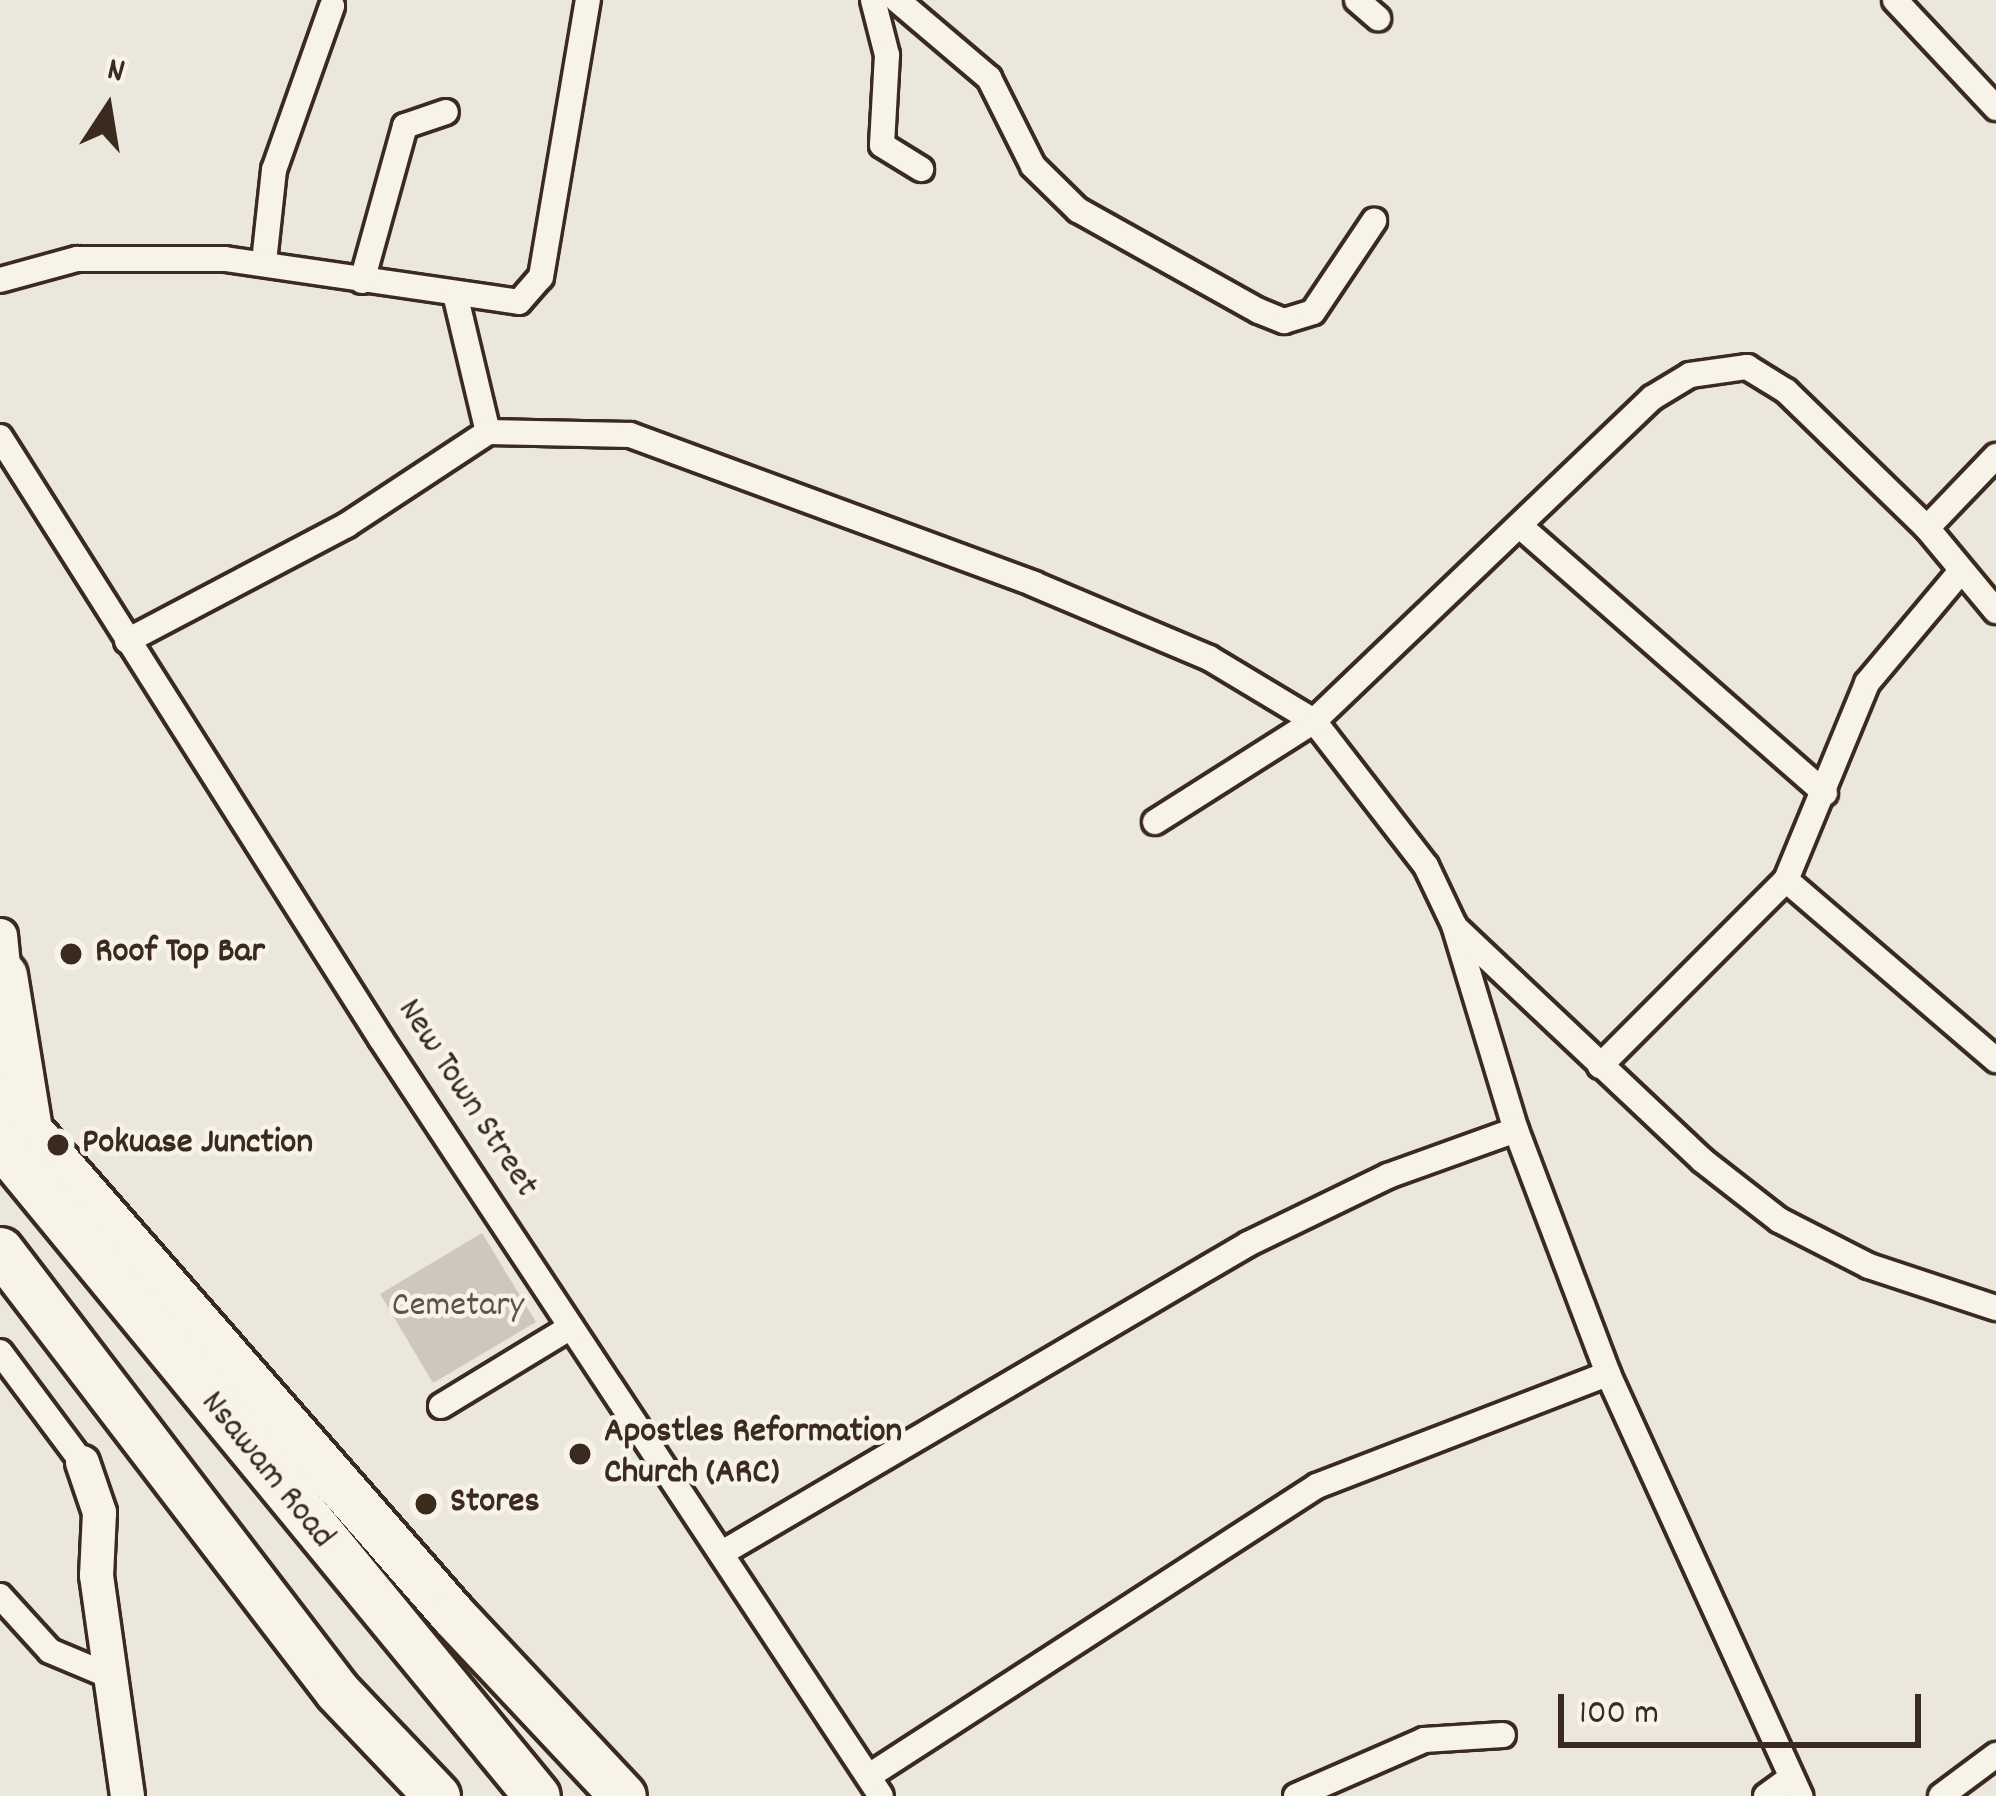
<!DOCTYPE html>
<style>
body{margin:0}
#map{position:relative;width:1996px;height:1796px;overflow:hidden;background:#ece7dc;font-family:Dekko,sans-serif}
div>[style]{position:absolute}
.green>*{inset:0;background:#cec8bc}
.roads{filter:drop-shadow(3px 0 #3b2a1e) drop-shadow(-3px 0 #3b2a1e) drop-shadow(0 3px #3b2a1e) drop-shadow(0 -3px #3b2a1e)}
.street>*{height:24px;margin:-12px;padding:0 12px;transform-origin:12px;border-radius:12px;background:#f7f3e8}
.secondary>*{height:33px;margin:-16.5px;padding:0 16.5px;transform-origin:16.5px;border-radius:16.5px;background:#f7f3e8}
.highway>*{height:45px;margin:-22.5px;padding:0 22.5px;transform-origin:22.5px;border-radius:22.5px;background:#f7f3e8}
.dots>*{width:33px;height:33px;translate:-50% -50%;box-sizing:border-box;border:6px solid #f7f3e8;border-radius:50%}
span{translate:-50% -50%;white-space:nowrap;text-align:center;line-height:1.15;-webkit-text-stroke:9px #f7f3e8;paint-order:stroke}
.poi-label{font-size:36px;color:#3b2a1e;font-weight:700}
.left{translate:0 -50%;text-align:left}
.street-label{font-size:36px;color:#3b2a1e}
.park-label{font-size:36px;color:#605246}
.north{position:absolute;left:48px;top:48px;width:120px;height:120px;-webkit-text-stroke:9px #f7f3e8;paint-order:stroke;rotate:12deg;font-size:33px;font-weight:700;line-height:48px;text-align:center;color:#3b2a1e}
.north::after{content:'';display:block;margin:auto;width:42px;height:54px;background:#3b2a1e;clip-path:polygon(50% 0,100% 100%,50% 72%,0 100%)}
.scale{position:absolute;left:1558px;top:1694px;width:363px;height:54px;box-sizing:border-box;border:6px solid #3b2a1e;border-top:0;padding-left:15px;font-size:36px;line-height:42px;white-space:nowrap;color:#3b2a1e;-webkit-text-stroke:9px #f7f3e8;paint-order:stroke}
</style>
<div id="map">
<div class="green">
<i style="clip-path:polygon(482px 1233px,536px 1322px,433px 1383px,380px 1294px)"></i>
</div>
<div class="roads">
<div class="street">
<i style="left:873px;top:0;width:57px;rotate:75.7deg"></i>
<i style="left:887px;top:55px;width:90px;rotate:93.2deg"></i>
<i style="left:882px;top:145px;width:46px;rotate:31.6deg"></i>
<i style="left:897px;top:0;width:121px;rotate:40.3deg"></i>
<i style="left:989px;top:78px;width:98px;rotate:63.4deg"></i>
<i style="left:1033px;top:166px;width:63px;rotate:44.4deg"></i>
<i style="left:1078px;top:210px;width:207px;rotate:29.2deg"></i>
<i style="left:1259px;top:311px;width:27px;rotate:22deg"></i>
<i style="left:1284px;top:321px;width:30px;rotate:-17deg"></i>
<i style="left:1313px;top:312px;width:110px;rotate:-56.2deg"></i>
<i style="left:1357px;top:0;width:28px;rotate:41deg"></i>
<i style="left:1895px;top:0;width:148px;rotate:46.9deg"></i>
<i style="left:264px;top:262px;width:93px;rotate:-83.8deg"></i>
<i style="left:274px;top:170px;width:174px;rotate:-70.5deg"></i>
<i style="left:0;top:280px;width:80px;rotate:-15.3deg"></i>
<i style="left:77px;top:259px;width:148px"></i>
<i style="left:225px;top:259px;width:297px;rotate:8.3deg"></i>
<i style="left:519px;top:302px;width:33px;rotate:-49deg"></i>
<i style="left:541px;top:277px;width:281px;rotate:-80.4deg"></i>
<i style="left:362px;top:281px;width:161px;rotate:-74.5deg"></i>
<i style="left:405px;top:126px;width:43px;rotate:-18.9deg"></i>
<i style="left:456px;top:298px;width:138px;rotate:76.6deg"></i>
<i style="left:0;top:437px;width:712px;rotate:57.67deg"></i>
<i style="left:381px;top:1039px;width:907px;rotate:56.56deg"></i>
<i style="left:1521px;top:527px;width:404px;rotate:41.2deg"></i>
<i style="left:1927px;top:528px;width:100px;rotate:-46.2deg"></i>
<i style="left:127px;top:641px;width:249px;rotate:-27.8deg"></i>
<i style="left:347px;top:525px;width:169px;rotate:-33.4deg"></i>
<i style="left:488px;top:432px;width:142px;rotate:1.2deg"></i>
<i style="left:630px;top:435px;width:431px;rotate:20.2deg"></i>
<i style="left:1034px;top:584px;width:190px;rotate:22.9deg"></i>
<i style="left:1209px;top:658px;width:122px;rotate:31deg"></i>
<i style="left:1314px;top:721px;width:183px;rotate:52.3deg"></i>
<i style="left:1426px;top:866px;width:65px;rotate:64.6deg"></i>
<i style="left:1454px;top:925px;width:214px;rotate:73.2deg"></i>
<i style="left:1516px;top:1130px;width:261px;rotate:69.3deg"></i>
<i style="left:1608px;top:1374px;width:464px;rotate:65.5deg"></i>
<i style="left:1155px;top:822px;width:188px;rotate:-32.4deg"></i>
<i style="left:1314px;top:721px;width:468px;rotate:-43.7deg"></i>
<i style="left:1652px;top:398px;width:44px;rotate:-31.2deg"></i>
<i style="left:1690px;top:375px;width:58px;rotate:-8deg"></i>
<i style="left:1747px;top:367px;width:46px;rotate:31.6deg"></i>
<i style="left:1786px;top:391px;width:197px;rotate:44.2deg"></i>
<i style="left:1927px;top:528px;width:108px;rotate:50.3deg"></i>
<i style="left:1786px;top:880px;width:277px;rotate:40.6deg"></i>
<i style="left:1455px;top:927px;width:340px;rotate:43.3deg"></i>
<i style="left:1702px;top:1160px;width:98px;rotate:37.9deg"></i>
<i style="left:1779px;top:1220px;width:101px;rotate:27.1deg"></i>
<i style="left:1869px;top:1266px;width:134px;rotate:18.3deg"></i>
<i style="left:1600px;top:1066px;width:263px;rotate:-45deg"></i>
<i style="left:1786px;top:880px;width:213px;rotate:-67.6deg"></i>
<i style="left:1867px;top:683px;width:146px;rotate:-50deg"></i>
<i style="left:0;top:1352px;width:137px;rotate:53.3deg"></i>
<i style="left:441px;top:1406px;width:152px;rotate:-31.3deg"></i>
<i style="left:722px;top:1553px;width:610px;rotate:-30.43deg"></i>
<i style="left:1248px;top:1244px;width:156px;rotate:-25.9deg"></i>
<i style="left:1388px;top:1176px;width:136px;rotate:-19.8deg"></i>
<i style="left:0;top:1596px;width:74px;rotate:47.7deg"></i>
<i style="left:50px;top:1651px;width:62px;rotate:22.8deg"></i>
<i style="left:869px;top:1776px;width:534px;rotate:-32.92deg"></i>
<i style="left:1317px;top:1486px;width:312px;rotate:-21.1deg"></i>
<i style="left:1296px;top:1796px;width:140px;rotate:-23.6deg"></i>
<i style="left:1424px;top:1740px;width:79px;rotate:-3.6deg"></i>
<i style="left:1766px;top:1796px;width:31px;rotate:-36deg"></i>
<i style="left:1941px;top:1796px;width:69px;rotate:-36.7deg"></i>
</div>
<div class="secondary">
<i style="left:0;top:935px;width:40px;rotate:84.3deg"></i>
<i style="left:82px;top:1462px;width:53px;rotate:71.2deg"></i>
<i style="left:99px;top:1512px;width:63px;rotate:92.7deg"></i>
<i style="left:96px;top:1575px;width:223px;rotate:82deg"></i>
</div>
<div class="highway">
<i style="left:4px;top:975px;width:156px;rotate:80.8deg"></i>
<i style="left:0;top:1097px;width:688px;rotate:48.83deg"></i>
<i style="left:453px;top:1615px;width:248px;rotate:46.8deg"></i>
<i style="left:0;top:1143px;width:845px;rotate:50.57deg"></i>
<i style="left:0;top:1250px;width:555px;rotate:52.61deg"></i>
<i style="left:337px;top:1691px;width:145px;rotate:46.4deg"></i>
</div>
</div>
<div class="dots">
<i style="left:71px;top:954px;background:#3b2a1e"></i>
<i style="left:58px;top:1145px;background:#3b2a1e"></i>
<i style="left:580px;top:1454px;background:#3b2a1e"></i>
<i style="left:426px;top:1504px;background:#3b2a1e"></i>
</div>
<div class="poi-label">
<span class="left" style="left:95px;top:954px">Roof Top Bar</span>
<span class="left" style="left:82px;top:1145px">Pokuase Junction</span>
<span class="left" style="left:604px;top:1454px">Apostles Reformation<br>Church (ARC)</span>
<span class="left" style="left:450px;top:1504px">Stores</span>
</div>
<div class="street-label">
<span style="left:466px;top:1099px;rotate:57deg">New Town Street</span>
<span style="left:266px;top:1471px;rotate:51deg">Nsawam Road</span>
</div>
<div class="park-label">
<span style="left:458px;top:1308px">Cemetary</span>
</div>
<div class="north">N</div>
<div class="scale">100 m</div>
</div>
